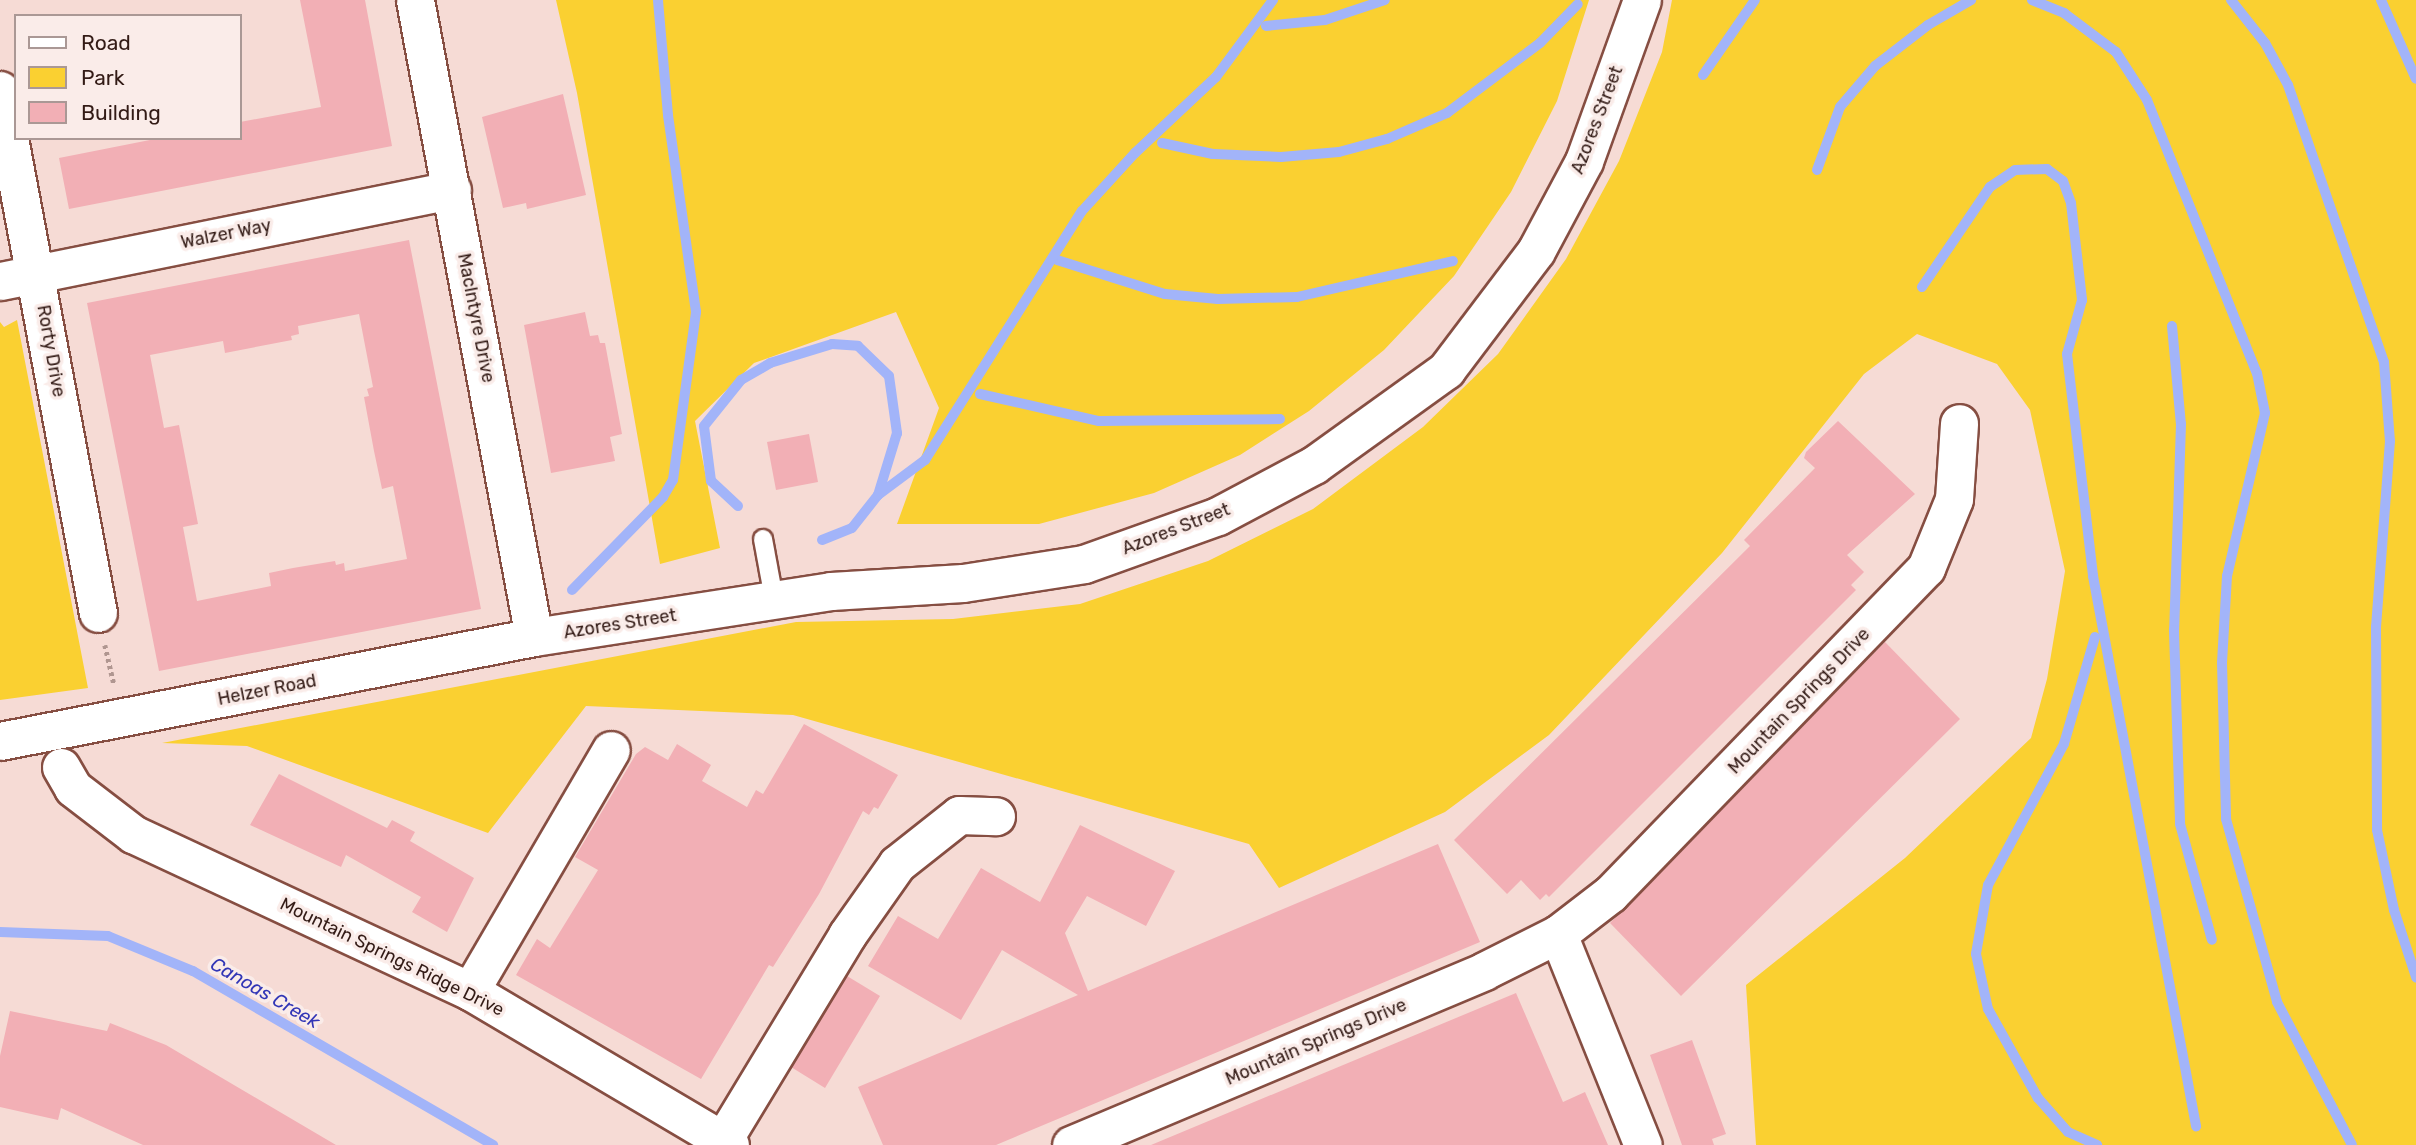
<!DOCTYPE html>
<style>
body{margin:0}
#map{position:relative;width:2416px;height:1145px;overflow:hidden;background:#f6dbd5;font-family:Rubik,sans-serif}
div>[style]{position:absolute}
.green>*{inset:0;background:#fad031}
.stream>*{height:10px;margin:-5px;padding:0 5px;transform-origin:5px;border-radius:5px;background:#a2b4f9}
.building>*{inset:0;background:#f2afb5}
.path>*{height:4.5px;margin-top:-2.25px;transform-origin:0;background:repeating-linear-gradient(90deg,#b09690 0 3.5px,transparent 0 7px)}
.roads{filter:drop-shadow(2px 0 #864e42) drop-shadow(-2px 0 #864e42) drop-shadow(0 2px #864e42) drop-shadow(0 -2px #864e42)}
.lane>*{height:18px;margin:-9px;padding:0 9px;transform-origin:9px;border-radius:9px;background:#fff}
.street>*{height:37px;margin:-18.5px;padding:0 18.5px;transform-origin:18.5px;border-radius:18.5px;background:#fff}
span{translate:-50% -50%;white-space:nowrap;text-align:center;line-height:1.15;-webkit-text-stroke:7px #faece9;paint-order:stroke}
.street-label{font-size:18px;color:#331b16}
.water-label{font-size:19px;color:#3236b6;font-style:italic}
.legend{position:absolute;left:14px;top:14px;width:228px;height:126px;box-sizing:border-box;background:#faece9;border:2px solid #aa9895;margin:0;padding:9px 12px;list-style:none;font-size:21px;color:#331b16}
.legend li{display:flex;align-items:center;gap:14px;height:35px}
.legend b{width:35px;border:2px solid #aa9895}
</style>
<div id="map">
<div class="green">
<i style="clip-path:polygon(556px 0,1589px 0,1557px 101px,1511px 192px,1454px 276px,1384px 350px,1309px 411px,1240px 455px,1154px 493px,1039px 524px,897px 524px,939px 408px,896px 312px,754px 363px,695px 421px,720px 548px,660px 564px,577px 93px)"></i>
<i style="clip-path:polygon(1672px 0,2416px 0,2416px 1145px,1756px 1145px,1746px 985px,1905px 858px,2031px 738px,2047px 679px,2065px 571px,2030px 410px,1997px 364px,1917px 334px,1864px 374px,1722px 553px,1549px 735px,1445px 812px,1279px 888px,1249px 844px,793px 715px,586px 706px,488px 833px,247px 746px,162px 743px,796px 622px,953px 619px,1080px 604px,1208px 561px,1313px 509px,1423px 427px,1498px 354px,1566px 259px,1619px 161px,1662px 52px)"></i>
<i style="clip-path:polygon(17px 320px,88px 688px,0 700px,0 322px,4px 327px)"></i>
</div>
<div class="stream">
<i style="left:2032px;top:0;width:35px;rotate:22deg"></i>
<i style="left:2064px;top:13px;width:65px;rotate:36.9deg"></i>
<i style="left:2116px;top:52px;width:57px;rotate:57.1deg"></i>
<i style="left:2147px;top:100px;width:294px;rotate:68.1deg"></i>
<i style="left:2257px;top:373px;width:41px;rotate:78.7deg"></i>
<i style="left:2265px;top:413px;width:167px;rotate:103.1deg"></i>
<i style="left:2227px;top:576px;width:87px;rotate:93.3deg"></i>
<i style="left:2222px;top:663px;width:156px;rotate:88.5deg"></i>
<i style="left:2226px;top:819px;width:190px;rotate:74.4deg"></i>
<i style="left:2277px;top:1002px;width:161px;rotate:62.3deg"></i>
<i style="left:2231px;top:0;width:55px;rotate:51.7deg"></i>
<i style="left:2265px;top:43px;width:48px;rotate:61.3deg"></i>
<i style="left:2288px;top:85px;width:293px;rotate:70.9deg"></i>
<i style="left:2384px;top:362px;width:79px;rotate:85.7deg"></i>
<i style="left:2390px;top:441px;width:187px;rotate:94.3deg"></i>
<i style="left:2376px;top:627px;width:203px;rotate:89.7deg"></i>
<i style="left:2377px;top:830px;width:82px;rotate:78deg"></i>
<i style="left:2394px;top:910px;width:71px;rotate:71.8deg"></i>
<i style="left:2381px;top:0;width:86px;rotate:66.1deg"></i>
<i style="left:1266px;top:26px;width:59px;rotate:-5.8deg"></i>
<i style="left:1325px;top:20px;width:63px;rotate:-18.4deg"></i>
<i style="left:1703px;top:75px;width:91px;rotate:-55.3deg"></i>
<i style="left:1162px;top:143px;width:52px;rotate:12.2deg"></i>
<i style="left:1213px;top:154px;width:68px;rotate:2.5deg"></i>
<i style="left:1281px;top:157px;width:58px;rotate:-4.9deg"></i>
<i style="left:1339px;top:152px;width:50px;rotate:-15.2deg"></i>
<i style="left:1387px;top:139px;width:65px;rotate:-23.4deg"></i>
<i style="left:1447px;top:113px;width:116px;rotate:-37deg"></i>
<i style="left:1540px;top:43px;width:54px;rotate:-45.7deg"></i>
<i style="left:1817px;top:170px;width:67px;rotate:-69.9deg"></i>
<i style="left:1840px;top:107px;width:54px;rotate:-49.5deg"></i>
<i style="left:1875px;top:66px;width:67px;rotate:-37.7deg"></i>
<i style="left:1928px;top:25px;width:50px;rotate:-30.2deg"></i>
<i style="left:1057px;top:260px;width:113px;rotate:17.5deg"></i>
<i style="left:1165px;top:294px;width:53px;rotate:5.4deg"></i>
<i style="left:1218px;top:299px;width:79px;rotate:-1.5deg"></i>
<i style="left:1297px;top:297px;width:160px;rotate:-13deg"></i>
<i style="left:1922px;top:287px;width:121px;rotate:-55.8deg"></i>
<i style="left:1990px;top:187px;width:30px;rotate:-34deg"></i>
<i style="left:2015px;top:170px;width:32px;rotate:-2deg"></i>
<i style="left:2047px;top:169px;width:20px;rotate:37deg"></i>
<i style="left:2063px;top:181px;width:23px;rotate:70deg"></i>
<i style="left:2071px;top:203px;width:98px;rotate:83.5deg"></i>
<i style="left:2082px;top:300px;width:56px;rotate:105.5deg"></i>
<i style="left:2067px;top:354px;width:224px;rotate:83.3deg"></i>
<i style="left:2093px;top:576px;width:560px;rotate:79.39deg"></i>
<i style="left:2172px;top:326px;width:98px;rotate:84.8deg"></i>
<i style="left:2181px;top:424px;width:206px;rotate:91.9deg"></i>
<i style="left:2174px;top:630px;width:194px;rotate:88.2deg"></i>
<i style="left:2180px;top:824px;width:120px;rotate:74.6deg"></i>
<i style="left:980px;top:394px;width:122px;rotate:12.8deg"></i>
<i style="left:1099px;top:421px;width:181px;rotate:-0.6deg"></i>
<i style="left:738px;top:506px;width:37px;rotate:-137deg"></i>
<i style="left:711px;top:481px;width:55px;rotate:-97.3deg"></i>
<i style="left:704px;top:426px;width:59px;rotate:-51.2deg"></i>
<i style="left:741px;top:380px;width:34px;rotate:-30deg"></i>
<i style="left:770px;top:363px;width:65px;rotate:-17deg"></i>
<i style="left:832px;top:344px;width:26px;rotate:4deg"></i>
<i style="left:858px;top:346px;width:43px;rotate:44.1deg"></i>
<i style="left:889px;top:376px;width:58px;rotate:82deg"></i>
<i style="left:897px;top:433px;width:65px;rotate:107deg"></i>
<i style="left:822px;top:540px;width:32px;rotate:-22deg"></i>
<i style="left:852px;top:528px;width:42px;rotate:-51.8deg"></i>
<i style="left:878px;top:495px;width:59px;rotate:-36.7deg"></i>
<i style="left:925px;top:460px;width:294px;rotate:-57.8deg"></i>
<i style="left:1082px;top:211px;width:79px;rotate:-47.6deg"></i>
<i style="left:1135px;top:153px;width:111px;rotate:-43.2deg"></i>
<i style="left:1216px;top:77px;width:96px;rotate:-53.5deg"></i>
<i style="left:572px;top:590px;width:130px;rotate:-45.6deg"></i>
<i style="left:663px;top:497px;width:20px;rotate:-60deg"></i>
<i style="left:673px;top:480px;width:170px;rotate:-82.2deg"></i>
<i style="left:696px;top:312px;width:199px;rotate:-98.1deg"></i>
<i style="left:668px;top:115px;width:115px;rotate:-95deg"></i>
<i style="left:2095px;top:637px;width:111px;rotate:106.2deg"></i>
<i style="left:2064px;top:744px;width:160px;rotate:118.3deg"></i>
<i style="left:1988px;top:885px;width:70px;rotate:99.9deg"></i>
<i style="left:1976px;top:954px;width:56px;rotate:77.7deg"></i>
<i style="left:1988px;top:1009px;width:102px;rotate:60.7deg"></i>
<i style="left:2038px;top:1098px;width:45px;rotate:48.6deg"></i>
<i style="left:2068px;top:1132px;width:32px;rotate:24deg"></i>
<i style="left:0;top:932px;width:108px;rotate:2.1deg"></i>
<i style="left:108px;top:936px;width:92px;rotate:22.4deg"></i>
<i style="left:193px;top:971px;width:347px;rotate:30.1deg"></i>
</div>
<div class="building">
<i style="clip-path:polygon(300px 0,365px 0,392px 146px,69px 209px,59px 158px,160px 138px,240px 138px,240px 122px,321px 107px)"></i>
<i style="clip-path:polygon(563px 94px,586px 195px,527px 209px,526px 203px,503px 208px,482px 117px)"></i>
<i style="clip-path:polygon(evenodd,409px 240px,481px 609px,159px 671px,87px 303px,409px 240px,359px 314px,373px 387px,367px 389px,369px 396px,364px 397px,374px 451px,382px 489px,393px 486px,407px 559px,345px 571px,344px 563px,336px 565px,335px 561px,293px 568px,269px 573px,271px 586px,197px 601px,183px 527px,198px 524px,179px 425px,164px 428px,150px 355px,223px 341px,225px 353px,292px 340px,291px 336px,299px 334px,298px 326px,359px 314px)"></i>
<i style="clip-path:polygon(585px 312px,590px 336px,598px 335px,600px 343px,605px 343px,622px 434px,610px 437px,615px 461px,551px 473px,524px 325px)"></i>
<i style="clip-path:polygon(1838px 421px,1915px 494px,1847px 555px,1864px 572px,1851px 585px,1856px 590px,1549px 897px,1546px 894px,1540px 900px,1521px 880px,1507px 894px,1454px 840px,1750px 546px,1744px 540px,1815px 468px,1804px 458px,1806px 452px)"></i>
<i style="clip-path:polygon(809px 434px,818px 482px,776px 490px,767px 442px)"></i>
<i style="clip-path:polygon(1885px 642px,1960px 719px,1681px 996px,1610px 923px)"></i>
<i style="clip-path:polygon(804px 724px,898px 775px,878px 809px,874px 807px,869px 815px,863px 811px,819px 894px,773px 967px,769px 965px,701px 1079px,516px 975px,537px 939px,550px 948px,598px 870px,575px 857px,636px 754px,645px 747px,668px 760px,677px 744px,711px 765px,702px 781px,747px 807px,756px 790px,763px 794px)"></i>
<i style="clip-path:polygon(279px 774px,387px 828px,392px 820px,415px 832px,410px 841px,474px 878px,447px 932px,412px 912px,421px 897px,346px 855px,341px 867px,250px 825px)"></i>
<i style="clip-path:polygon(1080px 825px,1175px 871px,1146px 926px,1087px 896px,1065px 933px,1088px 991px,1438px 844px,1480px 942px,996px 1145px,883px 1145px,858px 1087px,1078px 995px,1002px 950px,961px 1020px,868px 966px,898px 916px,938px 939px,981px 868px,1040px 902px)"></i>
<i style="clip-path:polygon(847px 976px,880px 996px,825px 1088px,791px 1067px)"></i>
<i style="clip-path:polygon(1516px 993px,1563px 1102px,1585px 1092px,1608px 1145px,1151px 1145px)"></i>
<i style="clip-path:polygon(10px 1011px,107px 1031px,110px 1023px,166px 1045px,336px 1145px,143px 1145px,61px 1108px,58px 1120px,0 1107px,0 1056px)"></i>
<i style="clip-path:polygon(1692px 1040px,1726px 1134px,1712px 1139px,1714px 1145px,1682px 1145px,1650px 1055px)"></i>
</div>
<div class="path">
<i style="left:105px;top:645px;width:40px;rotate:77deg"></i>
</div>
<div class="roads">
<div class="lane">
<i style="left:763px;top:539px;width:61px;rotate:79.6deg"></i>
</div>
<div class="street">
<i style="left:415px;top:0;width:648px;rotate:79.42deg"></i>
<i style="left:0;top:90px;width:532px;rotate:79.39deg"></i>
<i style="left:0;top:281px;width:461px;rotate:-11.4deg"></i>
<i style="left:0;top:741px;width:544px;rotate:-11.02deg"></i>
<i style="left:534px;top:637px;width:301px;rotate:-8.8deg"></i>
<i style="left:831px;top:591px;width:132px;rotate:-3.5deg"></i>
<i style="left:963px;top:583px;width:122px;rotate:-8.9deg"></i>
<i style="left:1084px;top:564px;width:142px;rotate:-19.7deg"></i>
<i style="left:1218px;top:516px;width:109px;rotate:-28deg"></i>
<i style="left:1314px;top:465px;width:163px;rotate:-35.7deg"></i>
<i style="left:1446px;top:370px;width:149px;rotate:-52.9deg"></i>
<i style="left:1536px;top:251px;width:102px;rotate:-61.9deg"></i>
<i style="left:1584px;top:161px;width:171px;rotate:-70.2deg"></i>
<i style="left:61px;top:767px;width:24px;rotate:60deg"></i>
<i style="left:73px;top:788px;width:76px;rotate:37.5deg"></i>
<i style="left:133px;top:834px;width:372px;rotate:25deg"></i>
<i style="left:470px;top:991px;width:302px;rotate:30.6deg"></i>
<i style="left:1558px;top:934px;width:227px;rotate:68.1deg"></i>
<i style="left:470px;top:991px;width:279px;rotate:-59.7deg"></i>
<i style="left:723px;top:1140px;width:240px;rotate:-58.8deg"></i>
<i style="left:847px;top:935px;width:87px;rotate:-54.8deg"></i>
<i style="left:897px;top:864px;width:79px;rotate:-38.3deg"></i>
<i style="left:959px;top:815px;width:37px;rotate:2deg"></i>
<i style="left:1071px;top:1145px;width:448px;rotate:-22.8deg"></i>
<i style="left:1484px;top:971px;width:83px;rotate:-26.6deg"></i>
<i style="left:1558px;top:934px;width:66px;rotate:-37.6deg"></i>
<i style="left:1610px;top:894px;width:454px;rotate:-45.9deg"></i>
<i style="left:1926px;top:568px;width:74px;rotate:-67.9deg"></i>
<i style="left:1954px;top:499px;width:76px;rotate:-86.2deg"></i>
</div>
</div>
<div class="street-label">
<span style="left:1597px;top:120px;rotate:-69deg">Azores Street</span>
<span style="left:226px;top:234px;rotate:-11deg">Walzer Way</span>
<span style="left:476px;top:318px;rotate:79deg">MacIntyre Drive</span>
<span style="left:51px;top:351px;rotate:80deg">Rorty Drive</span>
<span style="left:1176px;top:529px;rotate:-21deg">Azores Street</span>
<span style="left:620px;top:624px;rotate:-9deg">Azores Street</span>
<span style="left:267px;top:690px;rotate:-11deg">Helzer Road</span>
<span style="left:1799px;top:701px;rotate:-46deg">Mountain Springs Drive</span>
<span style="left:392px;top:957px;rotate:26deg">Mountain Springs Ridge Drive</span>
<span style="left:1316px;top:1042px;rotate:-23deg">Mountain Springs Drive</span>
</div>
<div class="water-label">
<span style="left:265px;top:993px;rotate:30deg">Canoas Creek</span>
</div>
<ul class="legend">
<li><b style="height:9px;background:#fff"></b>Road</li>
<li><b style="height:19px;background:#fad031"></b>Park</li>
<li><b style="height:19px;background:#f2afb5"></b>Building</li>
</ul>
</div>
